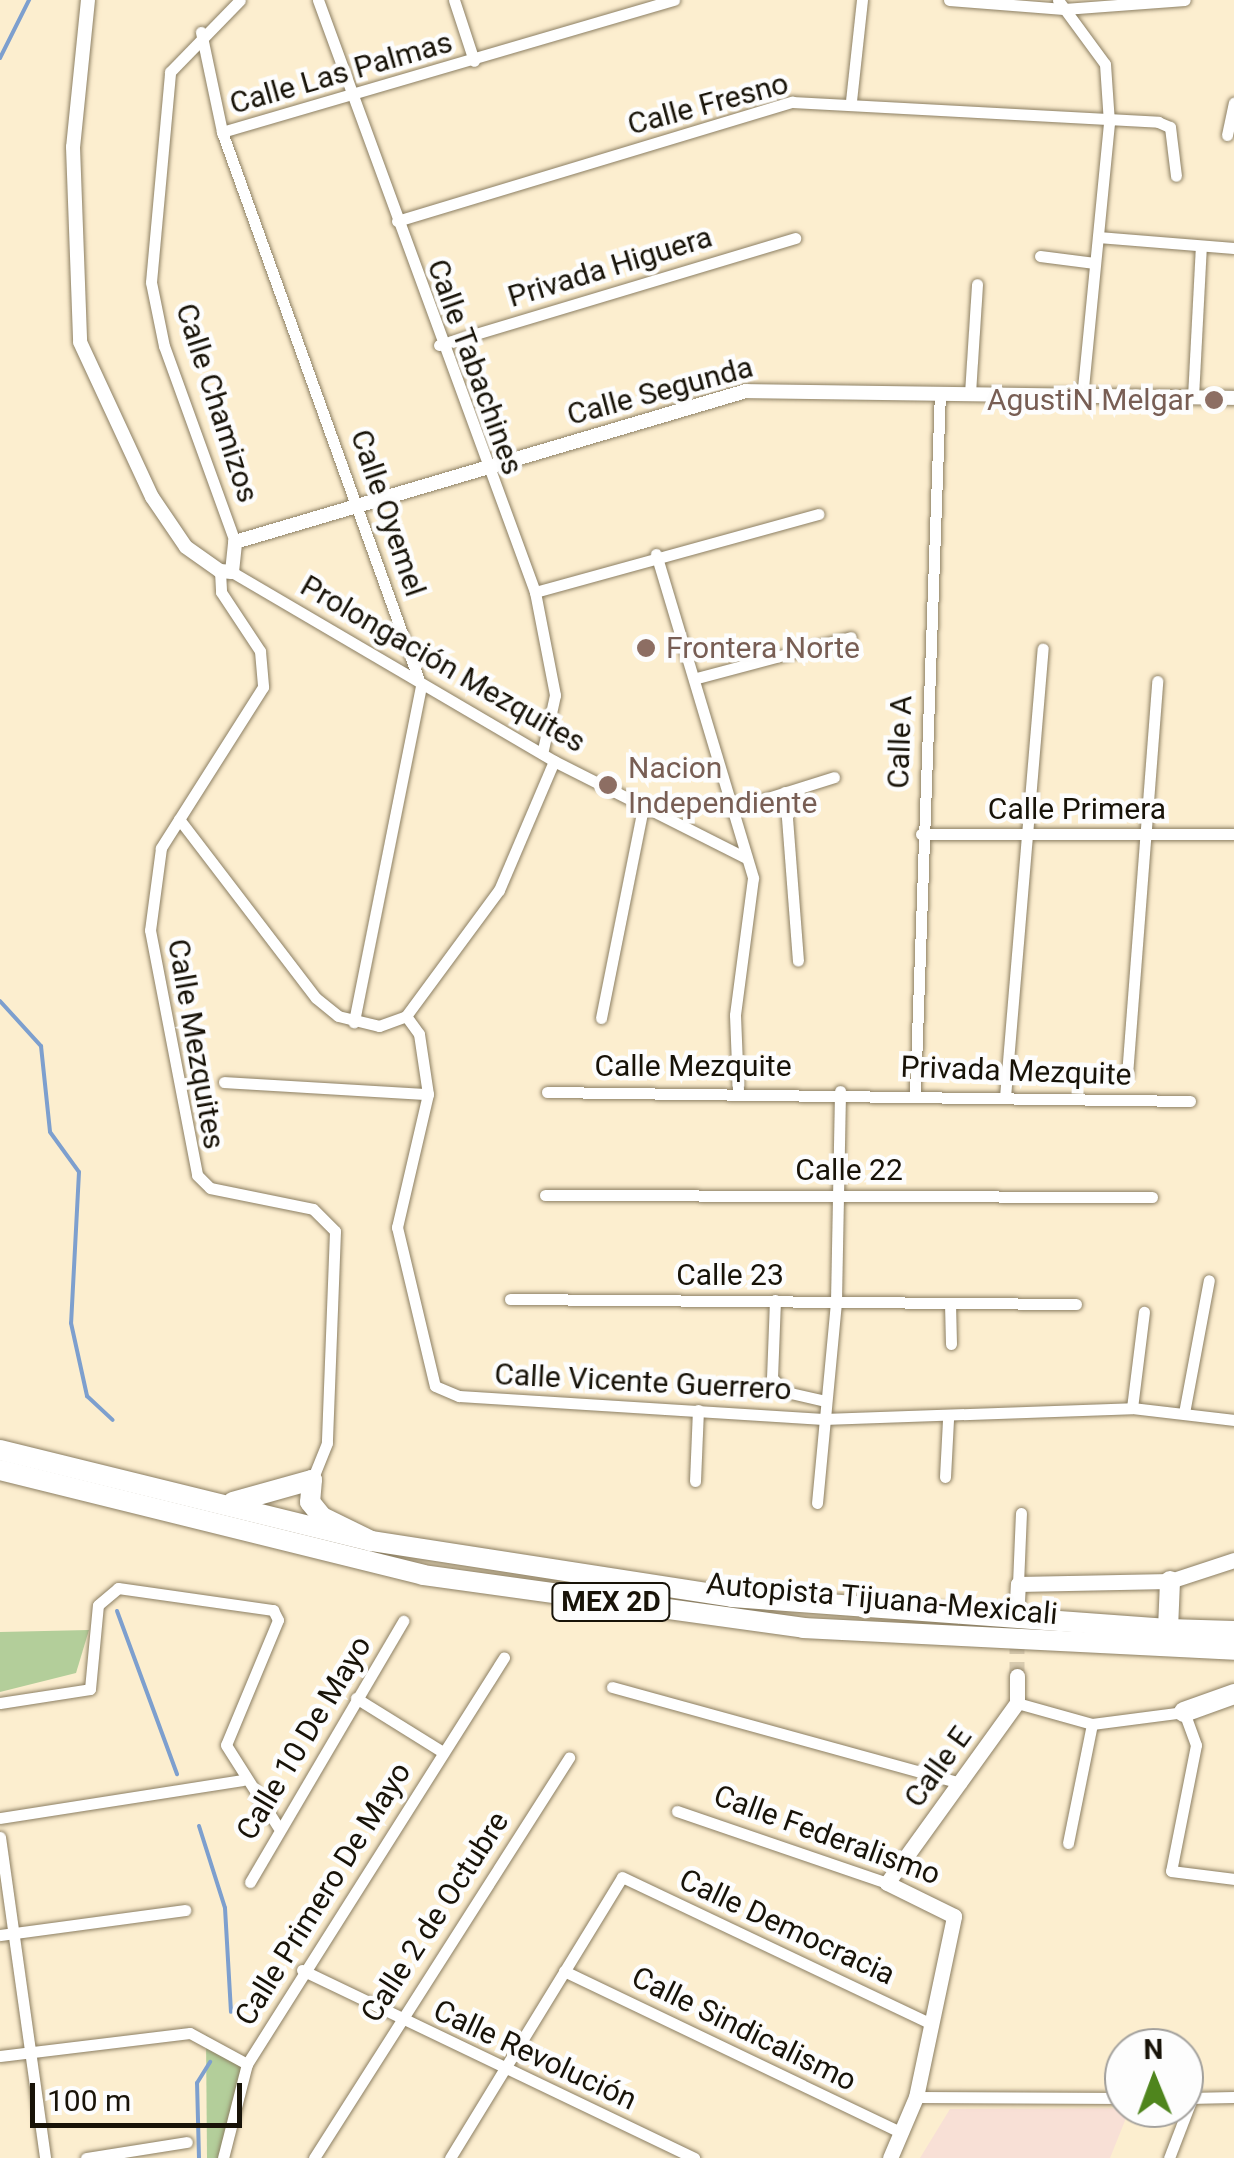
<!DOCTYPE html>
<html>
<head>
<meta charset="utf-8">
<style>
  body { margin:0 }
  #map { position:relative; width:1234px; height:2158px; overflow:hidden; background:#fceecf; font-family:Roboto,sans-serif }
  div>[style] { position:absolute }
  .education>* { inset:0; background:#f8e0d6 }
  .green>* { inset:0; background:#b3ce9a }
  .stream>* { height:4px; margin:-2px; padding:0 2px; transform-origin:2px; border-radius:2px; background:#7d9fce }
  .secondary-tunnel>* { height:15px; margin-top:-7.5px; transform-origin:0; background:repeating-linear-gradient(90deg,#dacdb1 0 15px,transparent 0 23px) }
  .roads { filter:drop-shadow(0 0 2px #8c7f63) drop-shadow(0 0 2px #8c7f63) }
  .minor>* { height:11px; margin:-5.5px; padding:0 5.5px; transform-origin:5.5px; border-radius:5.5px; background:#fff }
  .tertiary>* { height:14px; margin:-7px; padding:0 7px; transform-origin:7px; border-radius:7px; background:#fff }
  .secondary>* { height:15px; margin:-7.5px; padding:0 7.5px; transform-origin:7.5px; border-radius:7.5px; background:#fff }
  .trunk>* { height:20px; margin:-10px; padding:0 10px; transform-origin:10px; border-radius:10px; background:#fff }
  .motorway>* { height:20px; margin:-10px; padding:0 10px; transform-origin:10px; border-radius:10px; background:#fff }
  .dots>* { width:28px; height:28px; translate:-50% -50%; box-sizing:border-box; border:5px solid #fdfdfd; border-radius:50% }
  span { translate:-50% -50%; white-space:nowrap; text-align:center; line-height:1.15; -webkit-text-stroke:9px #fdfdfd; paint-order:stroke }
  .shield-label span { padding:2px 8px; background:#fdfdfd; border:2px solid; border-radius:8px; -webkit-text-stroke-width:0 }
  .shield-label { font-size:28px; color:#181308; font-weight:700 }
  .street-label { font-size:30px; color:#181308 }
  .education-label { font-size:30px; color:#785e54 }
  .right { translate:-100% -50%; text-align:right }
  .left { translate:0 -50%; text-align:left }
  .north { position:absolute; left:1104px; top:2028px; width:100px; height:100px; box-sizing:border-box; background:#fdfdfd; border:2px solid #a19f9b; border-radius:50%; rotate:359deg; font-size:28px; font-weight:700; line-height:40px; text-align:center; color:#181308 }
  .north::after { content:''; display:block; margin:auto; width:35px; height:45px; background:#4f851d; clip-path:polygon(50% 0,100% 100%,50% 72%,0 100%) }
  .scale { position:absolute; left:30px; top:2083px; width:212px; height:45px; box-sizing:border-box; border:5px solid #181308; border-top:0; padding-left:12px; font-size:30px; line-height:35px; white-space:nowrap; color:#181308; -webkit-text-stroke:8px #fdfdfd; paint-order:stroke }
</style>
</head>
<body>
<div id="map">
  <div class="education">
    <i style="clip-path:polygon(1130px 2108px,1110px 2158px,920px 2158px,950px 2109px)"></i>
  </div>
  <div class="green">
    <i style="clip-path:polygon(89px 1630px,76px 1673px,0 1692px,0 1632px)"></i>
    <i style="clip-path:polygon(206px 2035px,245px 2061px,220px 2158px,207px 2158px)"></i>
  </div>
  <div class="stream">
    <i style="left:0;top:58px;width:65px;rotate:-63.4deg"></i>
    <i style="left:0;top:1001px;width:61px;rotate:47.7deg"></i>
    <i style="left:41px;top:1046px;width:86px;rotate:84deg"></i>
    <i style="left:50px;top:1132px;width:49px;rotate:54.1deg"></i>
    <i style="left:79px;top:1172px;width:151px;rotate:93deg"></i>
    <i style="left:71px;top:1323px;width:75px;rotate:77.6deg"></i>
    <i style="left:87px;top:1396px;width:35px;rotate:43deg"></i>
    <i style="left:117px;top:1611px;width:174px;rotate:69.8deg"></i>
    <i style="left:199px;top:1826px;width:86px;rotate:72.4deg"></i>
    <i style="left:225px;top:1908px;width:104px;rotate:86.7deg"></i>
    <i style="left:199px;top:2158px;width:75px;rotate:-91.5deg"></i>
    <i style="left:197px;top:2083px;width:25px;rotate:-58deg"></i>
  </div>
  <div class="secondary-tunnel">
    <i style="left:1017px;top:1676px;width:46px;rotate:-90deg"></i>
  </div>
  <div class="roads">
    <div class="minor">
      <i style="left:318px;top:0;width:631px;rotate:69.87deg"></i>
      <i style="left:535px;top:592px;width:105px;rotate:79deg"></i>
      <i style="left:555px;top:695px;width:60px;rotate:102.4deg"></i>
      <i style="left:454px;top:0;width:64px;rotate:71.8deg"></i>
      <i style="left:949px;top:0;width:115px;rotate:4.5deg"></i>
      <i style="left:1064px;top:9px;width:121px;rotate:-4.3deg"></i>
      <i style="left:1058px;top:0;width:79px;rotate:53.7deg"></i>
      <i style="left:1105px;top:64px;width:59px;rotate:86.1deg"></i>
      <i style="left:1109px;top:123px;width:274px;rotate:95.6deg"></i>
      <i style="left:201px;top:32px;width:102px;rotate:78.1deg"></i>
      <i style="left:222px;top:132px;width:589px;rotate:70.24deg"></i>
      <i style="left:421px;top:686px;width:343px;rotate:101.3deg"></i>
      <i style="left:851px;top:101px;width:102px;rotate:-83.8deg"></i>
      <i style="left:222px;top:132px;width:471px;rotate:-16.3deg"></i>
      <i style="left:1227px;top:135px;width:33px;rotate:-78deg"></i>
      <i style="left:397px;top:221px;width:413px;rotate:-16.8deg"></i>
      <i style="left:792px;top:102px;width:367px;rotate:3.1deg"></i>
      <i style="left:1158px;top:122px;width:13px;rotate:23deg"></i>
      <i style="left:1170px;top:127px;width:49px;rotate:83deg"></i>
      <i style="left:1098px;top:237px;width:136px;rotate:4.6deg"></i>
      <i style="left:1040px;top:256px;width:55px;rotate:7.3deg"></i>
      <i style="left:439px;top:345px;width:372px;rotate:-16.7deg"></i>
      <i style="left:970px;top:393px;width:109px;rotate:-86.3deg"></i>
      <i style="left:1193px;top:397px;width:151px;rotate:-87deg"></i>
      <i style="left:235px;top:542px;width:208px;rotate:-109.9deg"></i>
      <i style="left:164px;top:346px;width:65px;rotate:-101.5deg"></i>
      <i style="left:151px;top:282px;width:211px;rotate:-84.8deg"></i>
      <i style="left:170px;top:72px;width:100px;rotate:-45.8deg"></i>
      <i style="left:656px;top:554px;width:338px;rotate:73.3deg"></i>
      <i style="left:753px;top:878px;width:138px;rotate:97.5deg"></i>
      <i style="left:735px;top:1015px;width:74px;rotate:87.7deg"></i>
      <i style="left:220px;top:571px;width:21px;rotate:87deg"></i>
      <i style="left:221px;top:592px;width:71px;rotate:56.5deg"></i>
      <i style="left:260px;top:651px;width:36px;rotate:85deg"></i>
      <i style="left:263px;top:687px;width:191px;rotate:122.4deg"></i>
      <i style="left:161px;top:848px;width:83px;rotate:97.6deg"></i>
      <i style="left:150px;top:930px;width:249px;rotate:79.1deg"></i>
      <i style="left:197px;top:1175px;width:18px;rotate:45deg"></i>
      <i style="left:210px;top:1188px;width:105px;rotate:11.5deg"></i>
      <i style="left:313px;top:1209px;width:31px;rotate:45deg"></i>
      <i style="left:335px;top:1231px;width:212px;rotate:92.2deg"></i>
      <i style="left:327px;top:1443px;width:40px;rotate:112deg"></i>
      <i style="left:232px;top:572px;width:373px;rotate:30.4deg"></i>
      <i style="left:554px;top:761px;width:215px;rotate:26.8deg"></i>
      <i style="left:535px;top:592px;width:294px;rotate:-15.4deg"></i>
      <i style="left:697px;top:678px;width:159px;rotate:-14.9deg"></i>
      <i style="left:785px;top:792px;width:169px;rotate:85.6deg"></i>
      <i style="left:729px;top:810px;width:110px;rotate:-17.4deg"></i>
      <i style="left:179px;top:819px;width:225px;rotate:52.6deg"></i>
      <i style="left:316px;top:998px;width:28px;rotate:39deg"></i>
      <i style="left:338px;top:1016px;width:42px;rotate:13.7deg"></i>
      <i style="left:379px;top:1026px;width:29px;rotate:-20deg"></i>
      <i style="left:406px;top:1016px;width:157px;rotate:-53.6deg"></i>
      <i style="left:499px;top:890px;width:140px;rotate:-66.9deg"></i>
      <i style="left:921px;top:834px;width:313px"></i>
      <i style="left:406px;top:1016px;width:22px;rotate:54deg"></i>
      <i style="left:419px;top:1034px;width:61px;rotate:81.5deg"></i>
      <i style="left:428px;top:1094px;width:137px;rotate:103.1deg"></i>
      <i style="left:397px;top:1227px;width:163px;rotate:76.6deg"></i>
      <i style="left:435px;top:1386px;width:26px;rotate:23deg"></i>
      <i style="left:459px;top:1396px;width:365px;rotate:3.6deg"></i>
      <i style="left:823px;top:1419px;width:309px;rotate:-2deg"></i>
      <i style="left:1132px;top:1408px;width:103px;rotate:6.7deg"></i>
      <i style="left:601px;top:1018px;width:214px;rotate:-78.7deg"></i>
      <i style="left:1127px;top:1075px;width:395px;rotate:-85.6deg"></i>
      <i style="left:224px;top:1082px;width:204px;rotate:3.4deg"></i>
      <i style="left:547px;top:1092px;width:643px;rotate:0.8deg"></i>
      <i style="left:915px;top:1093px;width:701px;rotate:-87.96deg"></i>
      <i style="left:1005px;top:1097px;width:450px;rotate:-85.2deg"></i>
      <i style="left:545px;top:1195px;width:607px;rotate:0.19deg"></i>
      <i style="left:510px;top:1299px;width:566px;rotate:0.51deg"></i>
      <i style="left:775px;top:1300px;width:78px;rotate:92.2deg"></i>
      <i style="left:772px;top:1378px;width:20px;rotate:45deg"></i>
      <i style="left:786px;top:1392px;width:41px;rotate:12.7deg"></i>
      <i style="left:950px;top:1303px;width:41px;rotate:88.6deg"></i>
      <i style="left:1132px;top:1408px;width:97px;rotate:-82.9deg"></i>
      <i style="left:1184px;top:1413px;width:135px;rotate:-79.4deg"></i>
      <i style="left:945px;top:1477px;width:58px;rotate:-87deg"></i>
      <i style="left:695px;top:1481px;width:71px;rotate:-87.6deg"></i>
      <i style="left:817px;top:1503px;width:203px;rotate:-84.6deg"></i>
      <i style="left:836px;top:1301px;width:210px;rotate:-88.9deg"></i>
      <i style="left:1018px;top:1584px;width:71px;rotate:-87.6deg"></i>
      <i style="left:612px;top:1687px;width:362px;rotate:15.4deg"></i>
      <i style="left:356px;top:1698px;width:100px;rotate:31.9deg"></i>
      <i style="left:0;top:1703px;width:91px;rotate:-8.8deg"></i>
      <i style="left:90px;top:1689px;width:84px;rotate:-84.6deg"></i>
      <i style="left:98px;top:1605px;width:26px;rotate:-40deg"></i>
      <i style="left:118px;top:1588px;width:157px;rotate:8.1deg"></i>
      <i style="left:273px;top:1610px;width:11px;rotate:63deg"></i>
      <i style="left:278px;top:1620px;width:135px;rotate:112.6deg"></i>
      <i style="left:226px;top:1745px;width:97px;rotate:57.6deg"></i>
      <i style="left:1017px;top:1703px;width:78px;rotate:15.6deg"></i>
      <i style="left:1092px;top:1724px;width:93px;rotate:-7.4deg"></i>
      <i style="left:1184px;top:1712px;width:35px;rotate:70deg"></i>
      <i style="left:1196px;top:1745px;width:128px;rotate:101.2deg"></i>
      <i style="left:1171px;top:1871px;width:64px;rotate:7.2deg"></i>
      <i style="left:677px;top:1811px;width:222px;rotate:18.9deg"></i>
      <i style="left:0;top:1818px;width:245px;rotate:-8.9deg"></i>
      <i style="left:0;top:1837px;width:324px;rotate:82deg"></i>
      <i style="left:1068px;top:1843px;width:121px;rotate:-78.6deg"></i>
      <i style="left:250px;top:1882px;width:303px;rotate:-59.6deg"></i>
      <i style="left:0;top:1935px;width:187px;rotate:-7.7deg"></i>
      <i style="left:302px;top:1970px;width:435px;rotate:25.6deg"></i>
      <i style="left:564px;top:1971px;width:375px;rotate:25.6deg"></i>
      <i style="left:0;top:2056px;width:191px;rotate:-6.9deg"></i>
      <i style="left:190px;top:2033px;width:65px;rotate:28.5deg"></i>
      <i style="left:916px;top:2097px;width:208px;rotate:0.3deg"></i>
      <i style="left:1188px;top:2098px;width:46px;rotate:-1.2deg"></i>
      <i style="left:86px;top:2158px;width:102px;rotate:-9deg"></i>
      <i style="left:223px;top:2158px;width:97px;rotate:-75.7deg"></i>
      <i style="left:247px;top:2064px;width:481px;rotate:-57.7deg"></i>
      <i style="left:314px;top:2158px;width:475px;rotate:-57.5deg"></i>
      <i style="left:450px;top:2158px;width:329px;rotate:-58.5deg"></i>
      <i style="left:622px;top:1877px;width:341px;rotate:25.4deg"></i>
      <i style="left:1169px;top:2158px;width:64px;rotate:-69deg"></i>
    </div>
    <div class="tertiary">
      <i style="left:88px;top:0;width:148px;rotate:95.8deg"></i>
      <i style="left:73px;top:147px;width:195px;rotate:87.9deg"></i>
      <i style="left:80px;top:342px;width:171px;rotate:65.1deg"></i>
      <i style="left:152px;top:497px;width:60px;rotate:55.8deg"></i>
      <i style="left:186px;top:547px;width:42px;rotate:35.2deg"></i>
      <i style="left:220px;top:571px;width:12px;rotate:5deg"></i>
      <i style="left:232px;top:572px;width:30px;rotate:-84deg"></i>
      <i style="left:235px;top:542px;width:533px;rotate:-16.46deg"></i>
      <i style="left:746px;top:391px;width:488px;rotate:0.8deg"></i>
    </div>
    <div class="secondary">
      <i style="left:1017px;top:1601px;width:17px;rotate:-87deg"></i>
      <i style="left:1018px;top:1584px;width:152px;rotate:-1.1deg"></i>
      <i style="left:1170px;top:1581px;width:67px;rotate:-18.2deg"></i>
      <i style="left:890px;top:2158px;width:66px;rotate:-66.9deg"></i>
      <i style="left:916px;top:2097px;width:185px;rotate:-78.1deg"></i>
      <i style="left:954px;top:1916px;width:75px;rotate:-153.8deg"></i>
      <i style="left:887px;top:1883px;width:222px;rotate:-54.2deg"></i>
      <i style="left:1017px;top:1703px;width:27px;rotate:-90deg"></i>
    </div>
    <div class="trunk">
      <i style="left:312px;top:1480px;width:22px;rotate:95deg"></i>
      <i style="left:310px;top:1502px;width:19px;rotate:51deg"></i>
      <i style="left:322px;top:1517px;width:55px;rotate:26.1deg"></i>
      <i style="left:371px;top:1541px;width:365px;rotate:8.8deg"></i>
      <i style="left:732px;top:1597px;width:437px;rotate:4.2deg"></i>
      <i style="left:1168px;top:1629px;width:48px;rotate:-87.6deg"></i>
    </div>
    <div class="motorway">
      <i style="left:0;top:1450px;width:382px;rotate:13.8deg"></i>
      <i style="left:0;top:1470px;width:436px;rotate:13.9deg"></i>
      <i style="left:423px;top:1575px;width:384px;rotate:7.9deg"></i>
      <i style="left:803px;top:1628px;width:432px;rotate:2.9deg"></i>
      <i style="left:233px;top:1502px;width:82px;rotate:-15.6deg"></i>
      <i style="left:1168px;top:1629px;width:66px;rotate:1.7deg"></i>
      <i style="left:1184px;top:1712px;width:53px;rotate:-19.8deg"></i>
    </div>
  </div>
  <div class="dots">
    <i style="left:1214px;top:400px;background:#8d6e63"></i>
    <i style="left:646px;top:648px;background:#8d6e63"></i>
    <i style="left:608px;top:785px;background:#8d6e63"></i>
  </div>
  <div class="shield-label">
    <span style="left:611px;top:1602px">MEX 2D</span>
  </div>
  <div class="street-label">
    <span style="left:341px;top:73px;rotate:-16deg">Calle Las Palmas</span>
    <span style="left:708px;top:104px;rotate:-15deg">Calle Fresno</span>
    <span style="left:610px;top:267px;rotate:-17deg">Privada Higuera</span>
    <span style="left:475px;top:367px;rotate:70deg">Calle Tabachines</span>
    <span style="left:660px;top:391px;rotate:-15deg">Calle Segunda</span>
    <span style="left:217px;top:403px;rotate:72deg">Calle Chamizos</span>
    <span style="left:388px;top:513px;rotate:71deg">Calle Oyemel</span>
    <span style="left:443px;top:664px;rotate:30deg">Prolongación Mezquites</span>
    <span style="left:900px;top:742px;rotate:-88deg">Calle A</span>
    <span style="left:1077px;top:809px">Calle Primera</span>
    <span style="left:196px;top:1044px;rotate:80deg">Calle Mezquites</span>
    <span style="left:693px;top:1066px">Calle Mezquite</span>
    <span style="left:1016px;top:1071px;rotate:2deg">Privada Mezquite</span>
    <span style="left:849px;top:1170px">Calle 22</span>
    <span style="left:730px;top:1275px">Calle 23</span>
    <span style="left:643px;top:1382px;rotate:3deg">Calle Vicente Guerrero</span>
    <span style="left:882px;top:1599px;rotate:5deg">Autopista Tijuana-Mexicali</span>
    <span style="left:304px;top:1738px;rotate:-59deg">Calle 10 De Mayo</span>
    <span style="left:938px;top:1767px;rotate:-54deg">Calle E</span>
    <span style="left:827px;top:1835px;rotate:20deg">Calle Federalismo</span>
    <span style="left:323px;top:1894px;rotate:-58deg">Calle Primero De Mayo</span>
    <span style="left:435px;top:1917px;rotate:-57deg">Calle 2 de Octubre</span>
    <span style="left:787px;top:1927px;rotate:25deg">Calle Democracia</span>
    <span style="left:744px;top:2029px;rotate:26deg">Calle Sindicalismo</span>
    <span style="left:535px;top:2055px;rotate:25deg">Calle Revolución</span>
  </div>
  <div class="education-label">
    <span class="right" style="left:1194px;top:400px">AgustiN Melgar</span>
    <span class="left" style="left:666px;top:648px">Frontera Norte</span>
    <span class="left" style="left:628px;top:785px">Nacion<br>Independiente</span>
  </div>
  <div class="north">N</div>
  <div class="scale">100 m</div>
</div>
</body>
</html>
